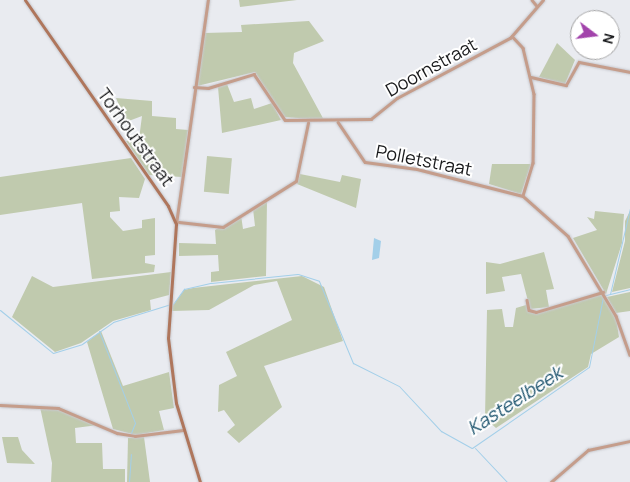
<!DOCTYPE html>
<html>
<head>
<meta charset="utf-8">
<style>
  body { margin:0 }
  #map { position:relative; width:630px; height:482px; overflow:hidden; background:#e9ebf0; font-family:Manrope,sans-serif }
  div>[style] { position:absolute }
  .green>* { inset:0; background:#c0caae; transform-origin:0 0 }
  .water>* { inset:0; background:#a3cfe9 }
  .stream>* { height:1px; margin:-0.5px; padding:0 0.5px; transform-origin:0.5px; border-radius:0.5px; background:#a3cfe9 }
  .roads { filter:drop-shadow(0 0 1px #c8c9ce) drop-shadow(0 0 1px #c8c9ce) }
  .street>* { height:2.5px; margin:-1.25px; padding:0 1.25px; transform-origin:1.25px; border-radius:1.25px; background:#c59d8b }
  .secondary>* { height:3px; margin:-1.5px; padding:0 1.5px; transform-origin:1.5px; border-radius:1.5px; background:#af765c }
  span { translate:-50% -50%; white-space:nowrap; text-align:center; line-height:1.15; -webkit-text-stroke:4px #fff; paint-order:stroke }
  .street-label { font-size:18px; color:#18191b }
  .water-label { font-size:19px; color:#1c536d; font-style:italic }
  .north { position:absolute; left:570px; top:10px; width:50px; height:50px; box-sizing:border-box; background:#fff; border:1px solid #a3a3a4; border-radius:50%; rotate:105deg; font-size:14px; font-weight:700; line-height:20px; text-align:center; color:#18191b }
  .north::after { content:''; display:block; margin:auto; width:18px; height:22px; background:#a243ab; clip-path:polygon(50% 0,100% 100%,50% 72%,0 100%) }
</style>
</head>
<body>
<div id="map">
  <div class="green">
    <i style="clip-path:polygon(239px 0,297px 0,240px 7px)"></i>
    <i style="clip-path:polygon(309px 21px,324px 41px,294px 53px,293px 63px,324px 120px,284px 117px,255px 72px,197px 86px,204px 33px,242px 32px,241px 25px)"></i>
    <i style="clip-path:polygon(557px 43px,575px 60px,565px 84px,539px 77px)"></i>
    <i style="clip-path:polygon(227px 84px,234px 102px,251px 98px,254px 109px,272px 103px,281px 120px,222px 133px,218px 87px)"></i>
    <i style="clip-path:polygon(116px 98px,152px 101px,152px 116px,176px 118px,176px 129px,188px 130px,182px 177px,149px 175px,126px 141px,139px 139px,142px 116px,126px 122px)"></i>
    <i style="left:207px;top:156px;width:25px;height:36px;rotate:5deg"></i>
    <i style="clip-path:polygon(131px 158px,145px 179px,139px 198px,119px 197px,120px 211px,110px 212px,110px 217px,123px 231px,142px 228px,142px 220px,155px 218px,155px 255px,145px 256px,145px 263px,155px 265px,154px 272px,92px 279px,82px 203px,0 215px,0 177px)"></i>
    <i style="clip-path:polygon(492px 164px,531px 164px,521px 194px,489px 184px)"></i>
    <i style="clip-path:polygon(300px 174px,340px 182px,342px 175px,361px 179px,356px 208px,297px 184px)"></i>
    <i style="clip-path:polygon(267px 200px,266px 276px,211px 282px,211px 272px,219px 271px,218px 255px,179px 256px,179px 243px,216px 244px,215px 230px,241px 215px,243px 229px,255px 226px,253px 209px)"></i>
    <i style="clip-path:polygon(595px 211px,624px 214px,622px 243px,606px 294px,573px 238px,597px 230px,587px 217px,594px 219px)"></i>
    <i style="clip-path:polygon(630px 211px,630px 288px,612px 292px,625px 241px,625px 221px)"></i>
    <i style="clip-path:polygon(544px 252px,554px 289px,546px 290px,549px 307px,530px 309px,521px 274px,502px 277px,505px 291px,486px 294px,486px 262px,500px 264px)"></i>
    <i style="clip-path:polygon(171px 272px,169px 295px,150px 300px,151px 310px,113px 321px,81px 343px,55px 352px,12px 317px,32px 276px,53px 287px)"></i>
    <i style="clip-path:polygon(302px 276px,324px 287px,343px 341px,264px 366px,282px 407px,239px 443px,227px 432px,235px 425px,224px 410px,218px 412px,219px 385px,237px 376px,226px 352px,292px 320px,277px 281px,254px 285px,209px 310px,172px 311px,172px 307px,184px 290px,193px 288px)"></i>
    <i style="clip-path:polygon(630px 292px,630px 311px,616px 313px,607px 297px)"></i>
    <i style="clip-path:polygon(602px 294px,616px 318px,619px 337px,591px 354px,588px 367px,496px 428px,485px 418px,487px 310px,502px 309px,505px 327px,513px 327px,516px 308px,526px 305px,535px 314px)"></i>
    <i style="clip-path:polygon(101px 331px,123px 386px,169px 372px,174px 408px,159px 411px,164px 430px,136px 435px,113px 429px,87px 342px)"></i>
    <i style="clip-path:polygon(40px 407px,69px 412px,98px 425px,75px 428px,76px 443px,102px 443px,103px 469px,125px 469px,125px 482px,51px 482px,52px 463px)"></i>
    <i style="clip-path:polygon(2px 437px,18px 437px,22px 450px,35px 464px,7px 463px)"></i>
    <i style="clip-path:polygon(144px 437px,150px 482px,127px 482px,128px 438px)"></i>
  </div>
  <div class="water">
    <i style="clip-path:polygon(374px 238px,381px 241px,379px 258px,372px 260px)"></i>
  </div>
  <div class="stream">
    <i style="left:610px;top:294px;width:88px;rotate:-76.9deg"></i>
    <i style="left:606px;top:295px;width:25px;rotate:-14deg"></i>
    <i style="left:173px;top:304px;width:19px;rotate:-54deg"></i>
    <i style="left:184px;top:289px;width:28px;rotate:-13deg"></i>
    <i style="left:211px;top:283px;width:87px;rotate:-5.9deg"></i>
    <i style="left:298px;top:274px;width:22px;rotate:18deg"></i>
    <i style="left:319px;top:281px;width:89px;rotate:67.5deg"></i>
    <i style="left:353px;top:363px;width:51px;rotate:26.6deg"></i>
    <i style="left:399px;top:386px;width:62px;rotate:47deg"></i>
    <i style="left:441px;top:431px;width:35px;rotate:29deg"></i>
    <i style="left:472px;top:448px;width:142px;rotate:-34.7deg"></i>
    <i style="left:589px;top:367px;width:71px;rotate:-78.7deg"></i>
    <i style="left:0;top:310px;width:68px;rotate:39.1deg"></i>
    <i style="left:53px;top:353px;width:30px;rotate:-17deg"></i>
    <i style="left:82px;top:344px;width:38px;rotate:-35deg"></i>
    <i style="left:113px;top:322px;width:58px;rotate:-17.2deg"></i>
    <i style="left:99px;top:331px;width:99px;rotate:68.6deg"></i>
    <i style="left:135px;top:423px;width:11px;rotate:112deg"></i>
    <i style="left:475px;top:448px;width:47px;rotate:46.7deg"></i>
    <i style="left:129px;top:482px;width:28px;rotate:-86deg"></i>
  </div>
  <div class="roads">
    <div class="street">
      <i style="left:532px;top:0;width:8px;rotate:50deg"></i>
      <i style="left:512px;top:36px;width:16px;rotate:47deg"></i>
      <i style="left:523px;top:48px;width:47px;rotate:76.6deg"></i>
      <i style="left:534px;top:94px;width:69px;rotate:90.8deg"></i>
      <i style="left:533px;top:163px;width:34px;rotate:107deg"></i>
      <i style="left:523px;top:196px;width:60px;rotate:41.6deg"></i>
      <i style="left:568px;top:236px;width:93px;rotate:59deg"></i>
      <i style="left:616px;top:316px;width:41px;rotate:70.3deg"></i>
      <i style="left:531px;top:77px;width:36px;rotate:13deg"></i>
      <i style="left:566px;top:85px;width:26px;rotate:-61deg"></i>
      <i style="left:579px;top:62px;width:52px;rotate:11.1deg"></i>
      <i style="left:194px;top:87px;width:14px;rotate:4deg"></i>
      <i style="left:208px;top:88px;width:48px;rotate:-16.9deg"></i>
      <i style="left:254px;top:74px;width:55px;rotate:56deg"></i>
      <i style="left:285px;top:120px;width:86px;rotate:-0.7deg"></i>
      <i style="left:371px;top:119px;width:33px;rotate:-39deg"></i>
      <i style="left:397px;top:98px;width:128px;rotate:-28deg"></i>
      <i style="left:510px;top:38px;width:50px;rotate:-49deg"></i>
      <i style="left:338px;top:122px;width:48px;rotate:56deg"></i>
      <i style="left:365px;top:162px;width:52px;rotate:7.7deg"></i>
      <i style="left:417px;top:169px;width:109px;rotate:14.3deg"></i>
      <i style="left:179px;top:222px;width:44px;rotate:6.5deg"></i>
      <i style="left:223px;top:227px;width:86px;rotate:-32.2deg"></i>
      <i style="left:296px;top:181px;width:59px;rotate:-78.3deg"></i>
      <i style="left:176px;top:224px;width:226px;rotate:-81.9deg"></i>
      <i style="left:527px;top:300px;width:10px;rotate:79deg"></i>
      <i style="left:529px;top:310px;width:7px;rotate:16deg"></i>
      <i style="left:536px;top:312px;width:70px;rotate:-16.6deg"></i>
      <i style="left:0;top:405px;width:58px;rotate:3deg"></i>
      <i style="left:58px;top:408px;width:64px;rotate:23deg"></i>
      <i style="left:117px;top:433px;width:18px;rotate:9deg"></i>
      <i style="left:135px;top:436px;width:48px;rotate:-7.1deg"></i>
      <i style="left:551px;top:482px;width:49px;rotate:-40.9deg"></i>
      <i style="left:588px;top:450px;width:43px;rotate:-12.1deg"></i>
    </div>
    <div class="secondary">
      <i style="left:25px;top:0;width:251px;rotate:55.2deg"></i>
      <i style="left:168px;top:206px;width:20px;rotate:66deg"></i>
      <i style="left:176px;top:224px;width:114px;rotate:94deg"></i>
      <i style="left:168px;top:338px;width:65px;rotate:83deg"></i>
      <i style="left:176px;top:403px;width:83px;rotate:73.1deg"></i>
    </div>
  </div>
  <div class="street-label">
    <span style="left:431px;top:67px;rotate:-29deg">Doornstraat</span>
    <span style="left:136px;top:137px;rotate:54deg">Torhoutstraat</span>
    <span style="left:424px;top:160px;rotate:11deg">Polletstraat</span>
  </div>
  <div class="water-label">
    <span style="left:515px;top:401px;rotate:-33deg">Kasteelbeek</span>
  </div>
  <div class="north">N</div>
</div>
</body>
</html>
